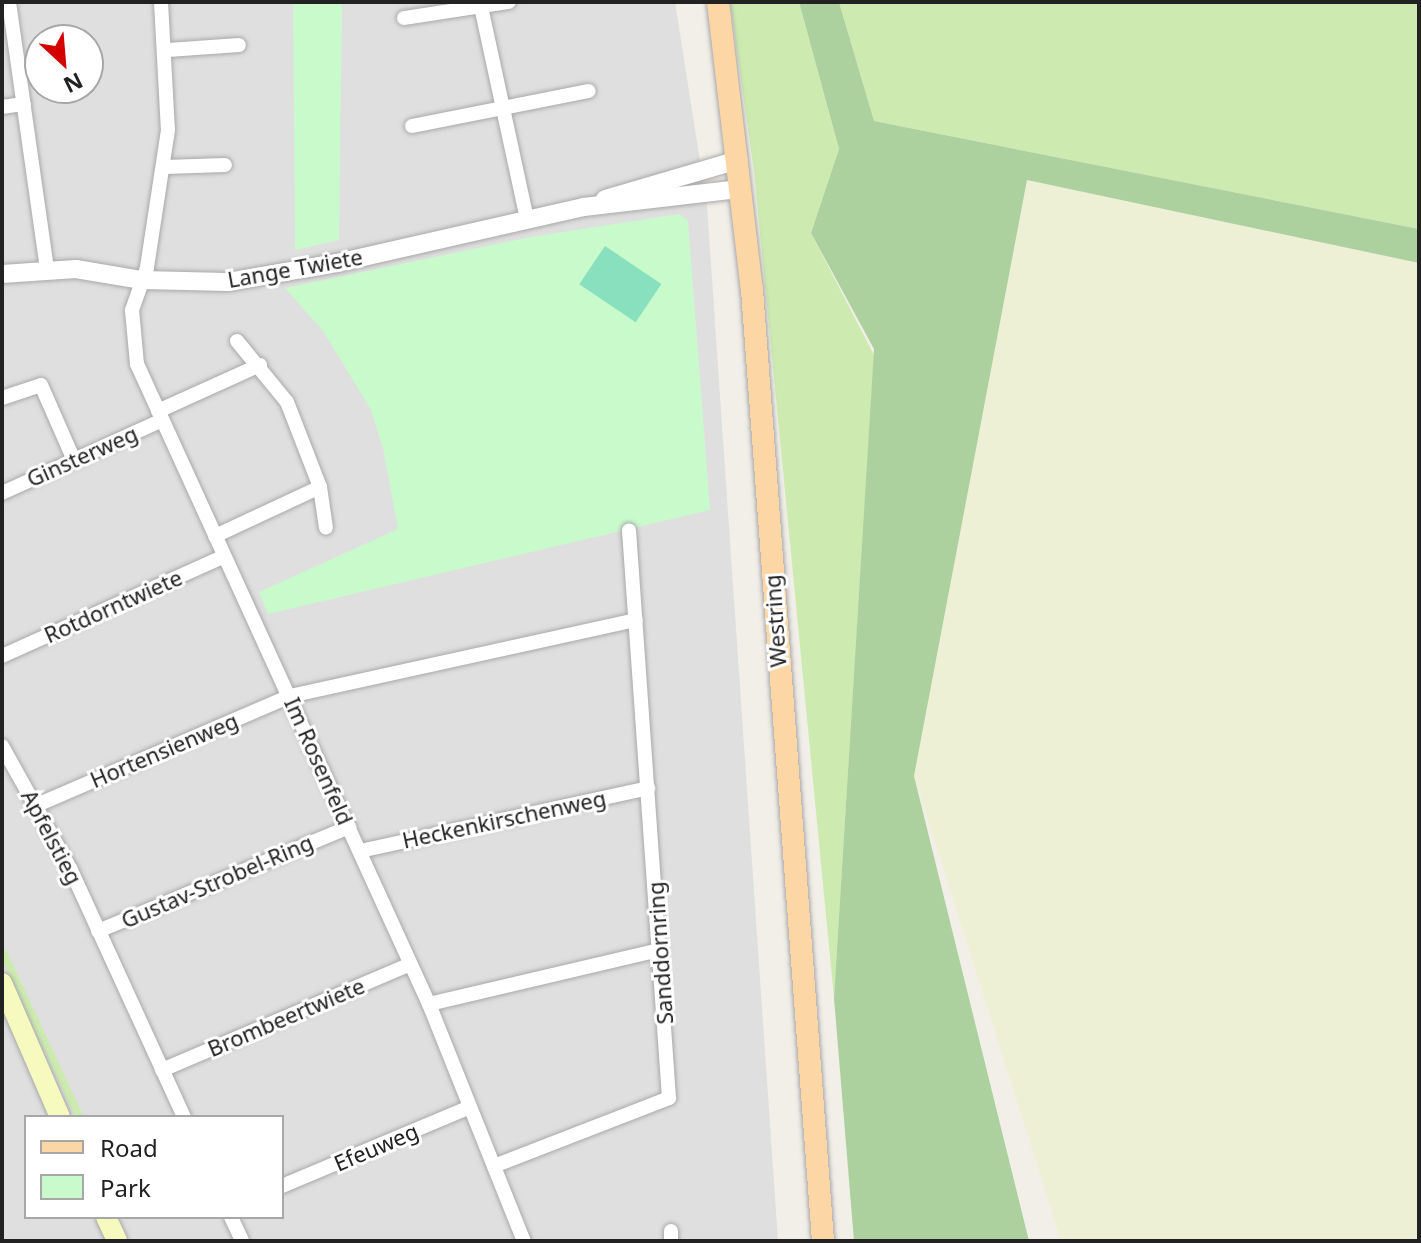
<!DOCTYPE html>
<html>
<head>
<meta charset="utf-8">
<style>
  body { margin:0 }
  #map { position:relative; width:1421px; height:1243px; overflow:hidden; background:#f2efe9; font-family:"Noto Sans",sans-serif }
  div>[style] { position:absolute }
  .residential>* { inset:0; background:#e0dfdf }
  .farmland>* { inset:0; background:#eef0d5 }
  .grass>* { inset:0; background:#cdebb0 }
  .forest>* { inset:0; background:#add19e }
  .park>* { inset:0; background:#c8facc }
  .pitch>* { inset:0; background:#88e0be; transform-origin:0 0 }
  .roads { filter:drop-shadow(0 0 2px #a9a9a9) drop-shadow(0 0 2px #a9a9a9) }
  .minor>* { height:14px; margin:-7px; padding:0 7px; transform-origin:7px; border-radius:7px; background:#fff }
  .tertiary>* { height:18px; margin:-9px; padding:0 9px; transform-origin:9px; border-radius:9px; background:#fff }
  .secondary>* { height:20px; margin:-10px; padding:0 10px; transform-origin:10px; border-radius:10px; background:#f7fabf }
  .primary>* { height:22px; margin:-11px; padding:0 11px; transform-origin:11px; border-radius:11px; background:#fcd6a4 }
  span { translate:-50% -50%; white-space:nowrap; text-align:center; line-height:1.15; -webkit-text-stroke:6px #fff; paint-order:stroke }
  .street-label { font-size:22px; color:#222 }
  .frame { position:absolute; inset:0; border:4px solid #222; pointer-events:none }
  .legend { position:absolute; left:24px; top:1115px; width:260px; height:104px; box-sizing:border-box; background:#fff; border:2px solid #a7a7a7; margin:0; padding:10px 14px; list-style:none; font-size:24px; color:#222 }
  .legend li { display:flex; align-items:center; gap:16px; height:40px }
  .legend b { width:40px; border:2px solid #a7a7a7 }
  .north { position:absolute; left:24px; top:24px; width:80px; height:80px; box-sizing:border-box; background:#fff; border:2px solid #a7a7a7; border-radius:50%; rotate:154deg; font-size:22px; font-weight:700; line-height:32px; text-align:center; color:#222 }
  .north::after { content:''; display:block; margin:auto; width:28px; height:36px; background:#d40000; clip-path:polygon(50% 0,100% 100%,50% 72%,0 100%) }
</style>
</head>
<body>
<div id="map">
  <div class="residential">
    <i style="clip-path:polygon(evenodd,2px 2px,675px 2px,707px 206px,778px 1241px,2px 1241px,2px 2px,40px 40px,88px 40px,88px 88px,40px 88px,40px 40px,2px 2px,26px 1117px,282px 1117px,282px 1217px,26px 1217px,26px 1117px)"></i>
  </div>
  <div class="farmland">
    <i style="clip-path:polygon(1027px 180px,1419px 263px,1419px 1241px,1061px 1241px,914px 776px)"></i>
  </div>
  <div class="grass">
    <i style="clip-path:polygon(730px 2px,799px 2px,839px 149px,811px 233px,874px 355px,834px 998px,754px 171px)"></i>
    <i style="clip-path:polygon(839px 2px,1419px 2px,1419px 229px,874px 121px)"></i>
    <i style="clip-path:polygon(2px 943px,11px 960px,84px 1117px,75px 1117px,2px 960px)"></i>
  </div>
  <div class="forest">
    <i style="clip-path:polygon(799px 2px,839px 2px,874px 121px,1419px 229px,1419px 263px,1027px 180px,914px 776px,1029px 1241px,854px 1241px,834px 998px,874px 349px,811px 233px,839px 149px)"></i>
  </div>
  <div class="park">
    <i style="clip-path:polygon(293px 2px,342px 2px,339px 240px,295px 250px)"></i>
    <i style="clip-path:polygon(679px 214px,688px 221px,710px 510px,268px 614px,259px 592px,398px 529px,383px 448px,370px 408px,323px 331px,285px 288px,531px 237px)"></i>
  </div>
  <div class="pitch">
    <i style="left:605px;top:246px;width:68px;height:46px;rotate:34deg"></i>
  </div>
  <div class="roads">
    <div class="minor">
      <i style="left:9px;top:2px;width:270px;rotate:81.9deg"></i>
      <i style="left:161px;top:2px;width:128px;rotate:86.9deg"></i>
      <i style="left:168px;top:130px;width:140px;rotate:98.7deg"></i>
      <i style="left:147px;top:268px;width:45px;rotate:109.7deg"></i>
      <i style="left:132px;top:310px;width:54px;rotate:84.7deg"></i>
      <i style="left:137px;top:364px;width:703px;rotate:65.48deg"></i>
      <i style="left:429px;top:1004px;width:255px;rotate:68.2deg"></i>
      <i style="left:480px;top:2px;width:222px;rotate:77.8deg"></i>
      <i style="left:404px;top:18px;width:106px;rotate:-8.7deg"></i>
      <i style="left:168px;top:50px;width:71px;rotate:-4deg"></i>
      <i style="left:2px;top:107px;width:22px;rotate:-8deg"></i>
      <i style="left:412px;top:126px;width:180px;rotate:-11.2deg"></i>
      <i style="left:165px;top:167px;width:60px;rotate:-1.9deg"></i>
      <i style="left:237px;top:341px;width:79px;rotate:50.7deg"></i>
      <i style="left:287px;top:402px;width:91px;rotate:68.8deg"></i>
      <i style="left:320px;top:487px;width:41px;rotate:81.7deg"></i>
      <i style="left:2px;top:398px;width:41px;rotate:-18.4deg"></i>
      <i style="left:41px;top:385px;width:82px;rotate:66.3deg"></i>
      <i style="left:158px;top:411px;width:112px;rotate:-24.3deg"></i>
      <i style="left:2px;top:493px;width:176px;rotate:-24.5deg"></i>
      <i style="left:215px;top:536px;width:116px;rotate:-25deg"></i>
      <i style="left:2px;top:656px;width:243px;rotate:-24.2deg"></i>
      <i style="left:2px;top:746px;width:140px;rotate:60.9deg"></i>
      <i style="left:70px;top:868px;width:274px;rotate:65.4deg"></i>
      <i style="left:37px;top:805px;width:275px;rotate:-23.3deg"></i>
      <i style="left:290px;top:696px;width:354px;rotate:-12.4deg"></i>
      <i style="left:360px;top:851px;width:295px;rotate:-12.3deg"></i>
      <i style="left:98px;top:931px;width:272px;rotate:-22.5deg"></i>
      <i style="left:429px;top:1004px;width:237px;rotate:-13.2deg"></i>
      <i style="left:162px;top:1070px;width:270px;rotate:-23.1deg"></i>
      <i style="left:494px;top:1166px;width:188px;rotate:-21.2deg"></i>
      <i style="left:669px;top:1098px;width:569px;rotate:-94.03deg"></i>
      <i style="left:282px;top:1186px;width:204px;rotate:-22.8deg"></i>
      <i style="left:231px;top:1217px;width:26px;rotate:65deg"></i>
      <i style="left:671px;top:1231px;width:10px;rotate:90deg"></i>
    </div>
    <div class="tertiary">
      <i style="left:605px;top:199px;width:139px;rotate:-16.3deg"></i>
      <i style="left:2px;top:274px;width:74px;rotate:-3.9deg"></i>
      <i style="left:76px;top:269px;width:67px;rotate:9.5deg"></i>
      <i style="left:142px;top:280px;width:85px;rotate:1.3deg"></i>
      <i style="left:227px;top:282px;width:112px;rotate:-9.8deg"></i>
      <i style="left:337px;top:263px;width:253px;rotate:-12.8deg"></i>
      <i style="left:584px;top:207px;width:157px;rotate:-6.6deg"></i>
    </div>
    <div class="secondary">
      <i style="left:2px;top:983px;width:146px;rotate:66.6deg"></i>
      <i style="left:106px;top:1217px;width:26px;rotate:65deg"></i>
    </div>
    <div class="primary">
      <i style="left:718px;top:2px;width:290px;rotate:83.3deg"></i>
      <i style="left:752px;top:290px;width:954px;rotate:85.73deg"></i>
    </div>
  </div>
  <div class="street-label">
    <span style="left:295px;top:268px;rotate:-10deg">Lange Twiete</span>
    <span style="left:82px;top:456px;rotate:-24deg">Ginsterweg</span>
    <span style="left:113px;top:606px;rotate:-24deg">Rotdorntwiete</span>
    <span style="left:775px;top:621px;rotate:-94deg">Westring</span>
    <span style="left:164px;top:750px;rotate:-23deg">Hortensienweg</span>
    <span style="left:319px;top:761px;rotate:66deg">Im Rosenfeld</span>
    <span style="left:504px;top:819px;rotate:-12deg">Heckenkirschenweg</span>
    <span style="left:52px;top:837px;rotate:62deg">Apfelstieg</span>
    <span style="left:217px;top:881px;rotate:-23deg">Gustav-Strobel-Ring</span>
    <span style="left:660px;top:953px;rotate:-94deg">Sanddornring</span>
    <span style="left:286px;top:1017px;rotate:-23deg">Brombeertwiete</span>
    <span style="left:376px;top:1147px;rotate:-23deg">Efeuweg</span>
  </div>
  <div class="frame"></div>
  <ul class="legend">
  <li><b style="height:10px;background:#fcd6a4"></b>Road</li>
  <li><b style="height:22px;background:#c8facc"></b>Park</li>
  </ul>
  <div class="north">N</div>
</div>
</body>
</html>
